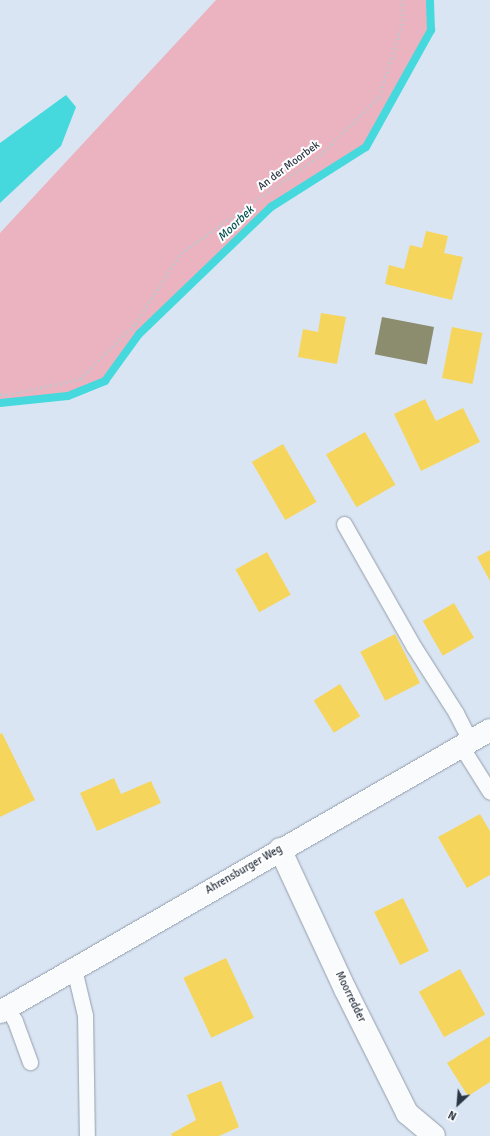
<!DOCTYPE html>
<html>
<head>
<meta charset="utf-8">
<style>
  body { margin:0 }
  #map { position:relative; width:490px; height:1136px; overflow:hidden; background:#dae5f4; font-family:Signika,sans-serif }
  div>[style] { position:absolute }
  .forest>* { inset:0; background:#ebb3c0 }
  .water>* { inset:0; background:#45d9dd }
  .homes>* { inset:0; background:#f6d55c; transform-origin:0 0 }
  .industry>* { inset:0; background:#8c8c6e; transform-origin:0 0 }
  .stream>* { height:8px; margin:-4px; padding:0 4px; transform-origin:4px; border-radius:4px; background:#45d9dd }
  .path>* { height:2.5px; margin-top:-1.25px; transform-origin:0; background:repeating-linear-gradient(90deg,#c2c6cc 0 2px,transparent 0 5px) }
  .roads { filter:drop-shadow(0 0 1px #949eaa) drop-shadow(0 0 1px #949eaa) }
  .service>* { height:15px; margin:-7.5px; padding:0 7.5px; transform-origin:7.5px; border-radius:7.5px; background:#f9fbfd }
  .minor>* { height:22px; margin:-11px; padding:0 11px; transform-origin:11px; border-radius:11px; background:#f9fbfd }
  span { translate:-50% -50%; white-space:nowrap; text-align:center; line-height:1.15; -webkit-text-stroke:4px #fff; paint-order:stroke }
  .street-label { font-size:11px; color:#2c3643 }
  .water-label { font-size:12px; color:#065251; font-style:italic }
  .north { position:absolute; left:438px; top:1084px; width:40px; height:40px; -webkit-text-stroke:3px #fff; paint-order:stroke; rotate:206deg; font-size:11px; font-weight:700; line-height:16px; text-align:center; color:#2c3643 }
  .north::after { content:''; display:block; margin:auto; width:14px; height:18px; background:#2c3643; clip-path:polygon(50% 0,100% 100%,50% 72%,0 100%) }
</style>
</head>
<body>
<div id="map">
  <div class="forest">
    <i style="clip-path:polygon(216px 0,430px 0,431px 30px,366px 147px,271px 207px,139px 334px,105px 381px,68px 396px,0 403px,0 233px)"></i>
  </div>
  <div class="water">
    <i style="clip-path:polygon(66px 95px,76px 107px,61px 146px,0 203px,0 143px)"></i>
  </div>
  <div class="homes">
    <i style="clip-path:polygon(426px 231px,448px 236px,444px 253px,463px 257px,452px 300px,385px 284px,389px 265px,404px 269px,410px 245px,422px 248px)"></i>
    <i style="clip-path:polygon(321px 313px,346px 317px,337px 364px,298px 357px,303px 329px,318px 332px)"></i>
    <i style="left:452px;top:327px;width:31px;height:52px;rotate:11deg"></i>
    <i style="clip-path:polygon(425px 399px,436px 421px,463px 408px,480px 442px,421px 471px,394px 414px)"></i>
    <i style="left:365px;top:432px;width:61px;height:45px;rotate:60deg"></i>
    <i style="left:283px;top:444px;width:67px;height:36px;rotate:60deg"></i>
    <i style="clip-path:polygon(490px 550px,490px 581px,477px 557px)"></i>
    <i style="left:267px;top:552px;width:49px;height:36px;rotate:61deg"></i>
    <i style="left:454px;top:603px;width:40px;height:36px;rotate:60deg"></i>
    <i style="left:395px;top:634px;width:55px;height:39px;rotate:63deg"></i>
    <i style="left:340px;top:684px;width:38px;height:31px;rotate:58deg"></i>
    <i style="clip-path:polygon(2px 733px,35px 800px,0 817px,0 734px)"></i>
    <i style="clip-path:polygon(114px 778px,121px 794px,151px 781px,161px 803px,97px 831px,80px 793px)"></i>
    <i style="clip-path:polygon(480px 814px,490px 831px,490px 875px,467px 888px,438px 837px)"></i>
    <i style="left:403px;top:898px;width:59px;height:32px;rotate:64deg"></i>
    <i style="left:226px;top:958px;width:66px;height:47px;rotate:65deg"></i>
    <i style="left:460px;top:969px;width:52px;height:47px;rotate:61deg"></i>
    <i style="clip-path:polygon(490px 1036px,490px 1082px,468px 1096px,447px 1063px)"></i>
    <i style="clip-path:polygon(221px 1081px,239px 1127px,219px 1136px,172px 1136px,171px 1134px,196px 1120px,187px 1095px)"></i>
  </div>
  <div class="industry">
    <i style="left:382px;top:317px;width:53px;height:38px;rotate:11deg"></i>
  </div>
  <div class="stream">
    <i style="left:0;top:403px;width:68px;rotate:-5.9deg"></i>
    <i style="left:68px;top:396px;width:40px;rotate:-22deg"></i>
    <i style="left:105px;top:381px;width:58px;rotate:-54.1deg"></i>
    <i style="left:139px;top:334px;width:183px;rotate:-43.9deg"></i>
    <i style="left:271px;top:207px;width:112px;rotate:-32.3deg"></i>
    <i style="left:366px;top:147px;width:134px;rotate:-60.9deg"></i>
    <i style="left:431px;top:30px;width:30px;rotate:-92deg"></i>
  </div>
  <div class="path">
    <i style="left:0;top:394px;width:6px;rotate:9deg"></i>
    <i style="left:6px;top:395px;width:76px;rotate:-12.2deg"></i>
    <i style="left:80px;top:379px;width:78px;rotate:-45deg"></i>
    <i style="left:135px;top:324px;width:85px;rotate:-57.1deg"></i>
    <i style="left:181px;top:253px;width:170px;rotate:-35.2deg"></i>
    <i style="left:320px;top:155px;width:83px;rotate:-44.5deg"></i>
    <i style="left:379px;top:97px;width:80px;rotate:-72.5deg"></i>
    <i style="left:403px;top:21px;width:21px;rotate:-93deg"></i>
  </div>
  <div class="roads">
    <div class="service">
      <i style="left:344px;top:524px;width:142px;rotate:60.4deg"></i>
      <i style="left:414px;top:647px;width:78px;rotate:57.5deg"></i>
      <i style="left:456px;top:713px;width:31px;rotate:63deg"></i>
      <i style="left:461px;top:746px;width:54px;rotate:57.8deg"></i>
      <i style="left:74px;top:969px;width:47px;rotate:76.6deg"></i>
      <i style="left:85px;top:1015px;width:121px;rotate:89.1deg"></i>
      <i style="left:7px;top:1008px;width:15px;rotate:58deg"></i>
      <i style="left:15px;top:1021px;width:44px;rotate:69.9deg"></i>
    </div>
    <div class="minor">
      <i style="left:280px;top:849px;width:154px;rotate:65.1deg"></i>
      <i style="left:345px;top:989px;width:139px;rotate:63.4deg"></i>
      <i style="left:407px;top:1113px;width:35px;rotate:40deg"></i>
      <i style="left:0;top:1012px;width:565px;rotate:-29.92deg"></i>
    </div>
  </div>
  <div class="street-label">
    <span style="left:289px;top:166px;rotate:-37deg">An der Moorbek</span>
    <span style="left:244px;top:870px;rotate:-30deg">Ahrensburger Weg</span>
    <span style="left:350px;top:997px;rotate:64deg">Moorredder</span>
  </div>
  <div class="water-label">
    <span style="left:236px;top:224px;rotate:-44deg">Moorbek</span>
  </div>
  <div class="north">N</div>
</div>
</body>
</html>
